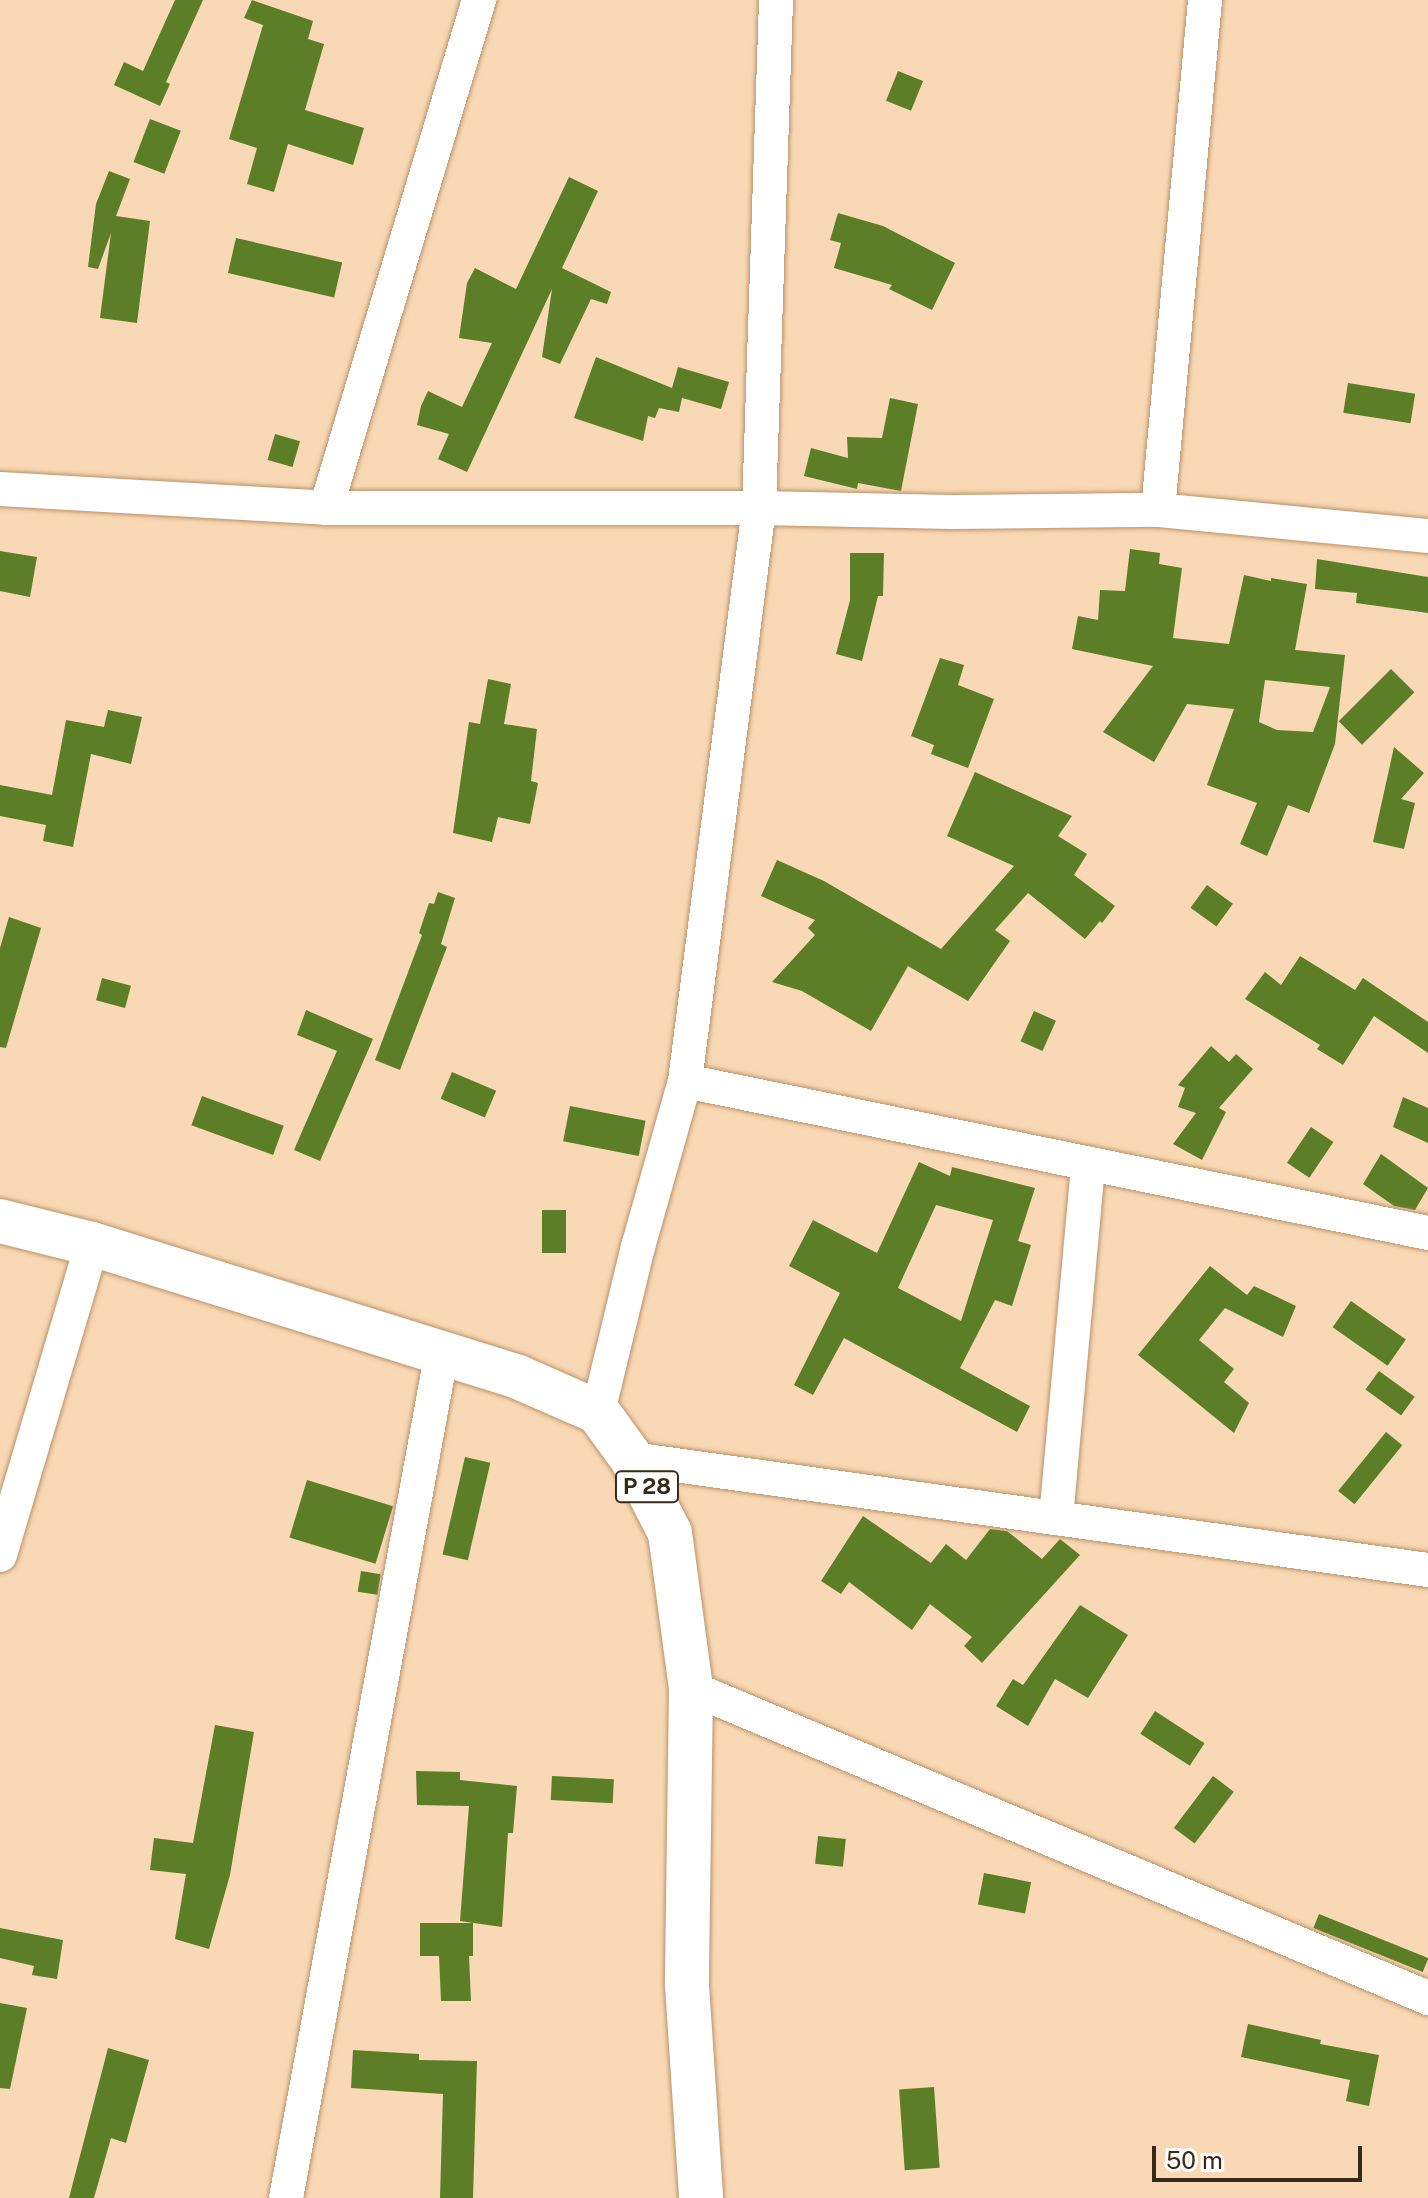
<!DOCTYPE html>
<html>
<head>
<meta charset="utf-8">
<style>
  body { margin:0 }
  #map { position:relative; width:1428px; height:2198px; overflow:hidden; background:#f9d8b5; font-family:"Public Sans",sans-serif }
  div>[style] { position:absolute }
  .building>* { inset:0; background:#5b7e26; transform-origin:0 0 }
  .roads { filter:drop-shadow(0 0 2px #b99268) drop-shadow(0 0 2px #b99268) }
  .minor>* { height:34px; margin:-17px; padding:0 17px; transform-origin:17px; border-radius:17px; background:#fff }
  .major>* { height:44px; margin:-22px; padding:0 22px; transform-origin:22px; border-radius:22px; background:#fff }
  span { translate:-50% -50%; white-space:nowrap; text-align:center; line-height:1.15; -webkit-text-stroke:8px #fff; paint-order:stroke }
  .shield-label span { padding:2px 6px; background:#fff; border:2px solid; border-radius:6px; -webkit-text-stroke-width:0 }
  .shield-label { font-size:22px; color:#392917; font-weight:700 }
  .scale { position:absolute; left:1152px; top:2146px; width:210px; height:36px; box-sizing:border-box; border:4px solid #392917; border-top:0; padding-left:10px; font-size:24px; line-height:28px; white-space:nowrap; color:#392917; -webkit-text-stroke:6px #fff; paint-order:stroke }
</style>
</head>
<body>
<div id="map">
  <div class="building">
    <i style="clip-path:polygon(175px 0,203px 0,166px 82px,170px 84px,160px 106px,114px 85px,124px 62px,143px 71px)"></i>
    <i style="clip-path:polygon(252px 0,313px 21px,308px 39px,324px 44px,305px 110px,364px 128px,353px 165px,288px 144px,274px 192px,247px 184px,257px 148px,229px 139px,263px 25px,244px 18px)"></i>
    <i style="left:898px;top:71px;width:27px;height:32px;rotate:22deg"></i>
    <i style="left:150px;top:119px;width:33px;height:46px;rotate:21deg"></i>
    <i style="clip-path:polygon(109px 171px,130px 179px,116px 216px,150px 221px,137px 323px,100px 318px,111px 233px,98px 269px,88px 267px,96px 204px)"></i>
    <i style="clip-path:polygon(569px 177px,598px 191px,562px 268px,611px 292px,607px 304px,591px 299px,560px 364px,542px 357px,552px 289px,467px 472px,438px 459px,449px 434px,417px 425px,421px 406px,428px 391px,462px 407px,492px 343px,459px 338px,467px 283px,475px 268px,516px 289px)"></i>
    <i style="clip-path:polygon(838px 213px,883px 226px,955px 263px,932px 310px,889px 289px,892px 285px,834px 268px,841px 243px,830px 240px)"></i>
    <i style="left:236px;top:238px;width:109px;height:36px;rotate:13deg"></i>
    <i style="clip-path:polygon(596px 357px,672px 388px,678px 367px,729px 382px,721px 409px,682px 398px,679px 412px,659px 408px,655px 418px,648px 416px,643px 441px,574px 418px)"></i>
    <i style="left:1348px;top:383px;width:68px;height:30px;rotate:9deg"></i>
    <i style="clip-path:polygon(890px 398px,918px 404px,901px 491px,858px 483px,857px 489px,804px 476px,811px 448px,848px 458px,847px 437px,882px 438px)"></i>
    <i style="left:275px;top:434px;width:26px;height:27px;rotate:16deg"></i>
    <i style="clip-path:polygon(evenodd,1130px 549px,1160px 553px,1159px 564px,1182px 568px,1173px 638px,1229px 644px,1244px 575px,1271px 581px,1271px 578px,1307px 584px,1295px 650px,1345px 655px,1335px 744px,1309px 813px,1288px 805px,1267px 856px,1240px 844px,1257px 803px,1207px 785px,1234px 709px,1187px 704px,1154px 762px,1103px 732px,1153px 666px,1072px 649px,1078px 616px,1098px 620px,1100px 590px,1125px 591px,1130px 549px,1265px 680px,1330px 687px,1313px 732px,1277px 730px,1259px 722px,1265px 680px)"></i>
    <i style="clip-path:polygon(0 551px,37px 557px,30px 597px,0 591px)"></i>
    <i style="clip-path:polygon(850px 553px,884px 553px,883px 596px,878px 596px,862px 661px,836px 654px,850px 600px)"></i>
    <i style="clip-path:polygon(1317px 559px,1428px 577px,1428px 613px,1356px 603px,1357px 593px,1315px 589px)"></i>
    <i style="clip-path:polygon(940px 658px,964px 665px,958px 685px,994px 699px,968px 768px,931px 754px,934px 745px,911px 736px)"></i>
    <i style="left:1391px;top:669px;width:33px;height:74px;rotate:45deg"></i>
    <i style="clip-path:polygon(488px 679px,511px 684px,504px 724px,537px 729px,531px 781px,538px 783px,530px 824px,498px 817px,492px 842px,453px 833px,469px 722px,480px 724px)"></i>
    <i style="clip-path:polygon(108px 710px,142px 717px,131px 764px,91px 754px,73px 847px,43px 841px,46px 825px,0 816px,0 785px,52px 795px,66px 720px,104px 727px)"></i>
    <i style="clip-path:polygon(1394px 747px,1424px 773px,1401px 799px,1415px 803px,1404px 849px,1373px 842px)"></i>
    <i style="clip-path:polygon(975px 772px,1072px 816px,1058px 836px,1087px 854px,1074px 875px,1115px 906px,1102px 923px,1100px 921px,1085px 939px,1028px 893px,995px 930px,1010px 941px,968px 1001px,908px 966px,871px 1031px,802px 991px,772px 982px,815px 935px,808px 928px,815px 920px,761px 896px,777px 860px,824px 881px,941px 949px,1014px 866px,947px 836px)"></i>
    <i style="left:1207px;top:885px;width:32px;height:28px;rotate:36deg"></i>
    <i style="clip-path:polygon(438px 892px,455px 898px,441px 944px,447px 947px,400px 1070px,375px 1060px,422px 935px,419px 933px,429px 903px,434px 904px)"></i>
    <i style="clip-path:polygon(9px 917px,41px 928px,6px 1048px,0 1047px,0 948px)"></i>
    <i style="clip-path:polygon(1300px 956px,1355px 990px,1363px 978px,1428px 1022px,1428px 1053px,1374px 1016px,1343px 1065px,1317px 1049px,1320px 1045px,1245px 999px,1265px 972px,1281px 985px)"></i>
    <i style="left:102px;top:978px;width:30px;height:23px;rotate:15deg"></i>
    <i style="clip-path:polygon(306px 1010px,373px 1039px,320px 1161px,294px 1150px,337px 1051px,297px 1035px)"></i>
    <i style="left:1034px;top:1011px;width:24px;height:33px;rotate:24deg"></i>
    <i style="clip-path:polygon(1211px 1046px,1229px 1062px,1236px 1054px,1253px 1069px,1219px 1108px,1226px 1112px,1202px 1160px,1173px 1144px,1196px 1113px,1178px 1107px,1185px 1088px,1178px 1085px)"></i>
    <i style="left:452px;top:1072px;width:48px;height:29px;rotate:23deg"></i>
    <i style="left:202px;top:1096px;width:87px;height:31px;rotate:20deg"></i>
    <i style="clip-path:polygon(1403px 1097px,1428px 1108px,1428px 1143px,1393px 1127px)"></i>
    <i style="left:570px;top:1106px;width:77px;height:36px;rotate:11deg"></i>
    <i style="left:1311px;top:1127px;width:27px;height:43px;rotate:34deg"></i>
    <i style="clip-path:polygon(1381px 1154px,1428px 1188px,1415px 1210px,1394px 1206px,1363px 1184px)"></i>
    <i style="clip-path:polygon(evenodd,919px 1162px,950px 1176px,952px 1167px,1035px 1188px,1018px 1241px,1031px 1245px,1012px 1306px,995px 1300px,960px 1368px,1030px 1406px,1017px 1432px,844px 1338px,813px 1395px,794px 1385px,840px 1293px,789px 1266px,813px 1220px,877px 1253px,919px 1162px,936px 1205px,993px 1220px,961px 1321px,898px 1288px,936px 1205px)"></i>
    <i style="left:542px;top:1210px;width:24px;height:43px"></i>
    <i style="clip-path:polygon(1210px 1266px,1247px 1295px,1254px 1286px,1296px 1306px,1283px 1337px,1225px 1308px,1199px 1340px,1234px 1369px,1224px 1382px,1249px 1403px,1234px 1433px,1138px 1355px)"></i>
    <i style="left:1351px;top:1301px;width:67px;height:32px;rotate:35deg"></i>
    <i style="left:1379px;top:1371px;width:44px;height:23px;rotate:36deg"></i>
    <i style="left:1386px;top:1432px;width:21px;height:76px;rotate:39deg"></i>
    <i style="left:465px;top:1457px;width:26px;height:100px;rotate:13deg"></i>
    <i style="left:307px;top:1480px;width:90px;height:60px;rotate:17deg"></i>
    <i style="clip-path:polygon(863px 1516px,931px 1563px,946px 1544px,966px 1560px,990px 1529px,1007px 1531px,1042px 1559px,1060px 1539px,1080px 1555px,982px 1663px,964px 1646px,972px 1637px,930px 1604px,912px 1630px,849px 1582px,841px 1594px,821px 1581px)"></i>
    <i style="left:361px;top:1571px;width:20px;height:21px;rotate:9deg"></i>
    <i style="clip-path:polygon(1080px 1605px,1128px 1635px,1088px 1698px,1055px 1679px,1028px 1726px,996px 1706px,1013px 1679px,1023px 1685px)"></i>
    <i style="left:1155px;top:1711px;width:59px;height:27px;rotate:33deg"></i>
    <i style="clip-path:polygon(215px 1725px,254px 1732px,230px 1875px,209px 1949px,175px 1939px,186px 1874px,150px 1870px,154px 1838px,193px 1843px)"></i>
    <i style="clip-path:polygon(416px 1771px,460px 1772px,460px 1780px,517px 1786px,513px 1833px,508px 1833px,502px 1927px,460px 1921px,469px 1806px,417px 1805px)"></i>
    <i style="left:552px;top:1776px;width:62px;height:24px;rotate:3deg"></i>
    <i style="left:1213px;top:1776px;width:26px;height:65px;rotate:37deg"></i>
    <i style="left:818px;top:1836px;width:28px;height:28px;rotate:6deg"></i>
    <i style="left:984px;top:1873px;width:48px;height:32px;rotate:11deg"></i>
    <i style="left:1319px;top:1914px;width:118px;height:15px;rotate:22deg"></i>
    <i style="clip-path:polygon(420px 1923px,473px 1923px,473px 1956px,469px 1956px,471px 2001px,441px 2001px,439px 1956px,420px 1956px)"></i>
    <i style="clip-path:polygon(0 1928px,63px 1940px,57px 1979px,32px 1975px,34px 1966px,0 1958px)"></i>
    <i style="clip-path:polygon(0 2003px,27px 2008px,10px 2089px,0 2088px)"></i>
    <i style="clip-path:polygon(1248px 2024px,1321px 2040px,1320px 2044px,1379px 2055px,1369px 2106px,1346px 2101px,1350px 2080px,1241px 2057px)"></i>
    <i style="clip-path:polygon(108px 2048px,149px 2060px,126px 2143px,111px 2138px,94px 2198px,69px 2198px)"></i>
    <i style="clip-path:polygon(353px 2050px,419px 2054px,419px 2060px,477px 2061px,473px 2198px,440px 2198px,443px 2094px,351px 2088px)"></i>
    <i style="left:934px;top:2087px;width:81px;height:35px;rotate:86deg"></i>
  </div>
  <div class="roads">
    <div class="minor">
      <i style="left:0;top:489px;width:327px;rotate:3.3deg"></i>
      <i style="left:326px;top:508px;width:433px"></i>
      <i style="left:759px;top:508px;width:193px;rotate:1.2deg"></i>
      <i style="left:952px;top:512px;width:206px;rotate:-0.6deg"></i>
      <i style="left:1158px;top:510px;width:271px;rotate:5.5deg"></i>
      <i style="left:326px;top:508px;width:531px;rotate:-73.24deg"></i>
      <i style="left:1158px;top:510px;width:512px;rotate:-84.73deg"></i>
      <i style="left:685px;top:1081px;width:758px;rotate:11.56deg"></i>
      <i style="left:598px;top:1412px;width:170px;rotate:-76.4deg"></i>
      <i style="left:638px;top:1247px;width:173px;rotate:-74.2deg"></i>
      <i style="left:685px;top:1081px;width:578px;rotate:-82.64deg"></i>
      <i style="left:759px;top:508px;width:508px;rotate:-88.08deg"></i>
      <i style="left:632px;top:1459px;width:804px;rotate:7.94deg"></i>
      <i style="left:1056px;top:1518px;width:356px;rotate:-84.8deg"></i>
      <i style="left:0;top:1555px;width:324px;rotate:-73.5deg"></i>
      <i style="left:691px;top:1688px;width:800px;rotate:22.81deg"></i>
      <i style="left:286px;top:2198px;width:861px;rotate:-79.56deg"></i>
    </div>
    <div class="major">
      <i style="left:0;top:1221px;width:95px;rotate:14deg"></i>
      <i style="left:92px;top:1244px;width:446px;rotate:17.3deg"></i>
      <i style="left:518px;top:1377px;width:87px;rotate:23.6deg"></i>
      <i style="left:598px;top:1412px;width:58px;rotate:54.1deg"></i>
      <i style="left:632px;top:1459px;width:83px;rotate:62.8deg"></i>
      <i style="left:670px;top:1533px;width:156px;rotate:82.3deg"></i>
      <i style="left:691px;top:1688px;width:297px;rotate:90.8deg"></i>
      <i style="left:687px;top:1985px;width:213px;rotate:86.2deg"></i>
    </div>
  </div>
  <div class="shield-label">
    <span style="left:647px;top:1487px">P 28</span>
  </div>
  <div class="scale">50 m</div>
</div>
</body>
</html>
